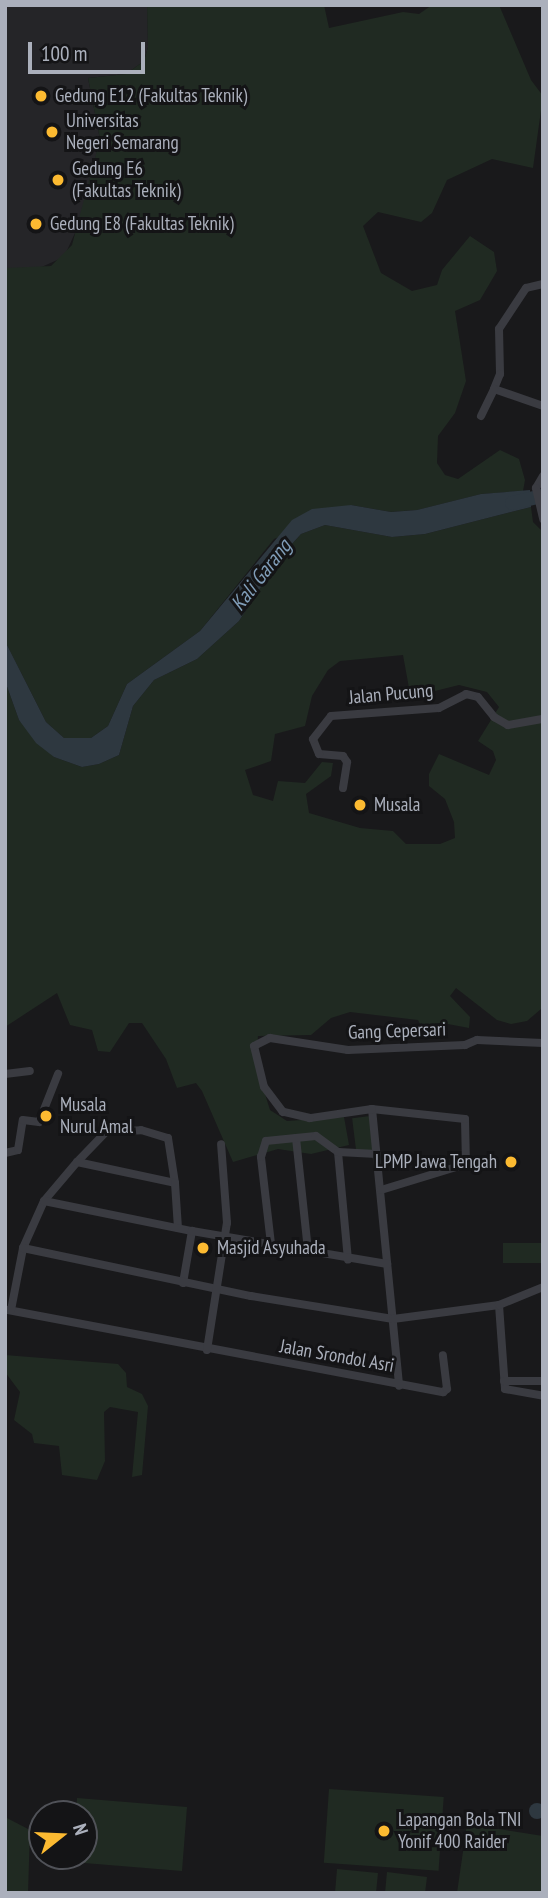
<!DOCTYPE html>
<html>
<head>
<meta charset="utf-8">
<style>
  body { margin:0 }
  #map { position:relative; width:548px; height:1898px; overflow:hidden; background:#19191b; font-family:"PT Sans Narrow",sans-serif }
  div>[style] { position:absolute }
  .built>* { inset:0; background:#252528 }
  .green>* { inset:0; background:#202a22; transform-origin:0 0 }
  .water>* { inset:0; background:#2e3840 }
  .round { border-radius:50% }
  .river>* { height:14px; margin:-7px; padding:0 7px; transform-origin:7px; border-radius:7px; background:#2e3840 }
  .minor>* { height:8px; margin:-4px; padding:0 4px; transform-origin:4px; border-radius:4px; background:#3a3b41 }
  .dots>* { width:19px; height:19px; translate:-50% -50%; box-sizing:border-box; border:4px solid #141416; border-radius:50% }
  span { translate:-50% -50%; white-space:nowrap; text-align:center; line-height:1.15; -webkit-text-stroke:6px #141416; paint-order:stroke }
  .poi-label { font-size:19px; color:#abb0bc }
  .left { translate:0 -50%; text-align:left }
  .right { translate:-100% -50%; text-align:right }
  .street-label { font-size:19px; color:#abb0bc }
  .water-label { font-size:21px; color:#809db8; font-style:italic }
  .frame { position:absolute; inset:0; border:7px solid #abb0bc; pointer-events:none }
  .north { position:absolute; left:28px; top:1800px; width:70px; height:70px; box-sizing:border-box; background:#141416; border:2px solid #505258; border-radius:50%; rotate:72deg; font-size:19px; font-weight:700; line-height:28px; text-align:center; color:#abb0bc }
  .north::after { content:''; display:block; margin:auto; width:24px; height:32px; background:#fcba31; clip-path:polygon(50% 0,100% 100%,50% 72%,0 100%) }
  .scale { position:absolute; left:28px; top:42px; width:117px; height:32px; box-sizing:border-box; border:4px solid #abb0bc; border-top:0; padding-left:9px; font-size:21px; line-height:24px; white-space:nowrap; color:#abb0bc; -webkit-text-stroke:5px #141416; paint-order:stroke }
</style>
</head>
<body>
<div id="map">
  <div class="built">
    <i style="clip-path:polygon(5px 5px,147px 5px,148px 47px,144px 61px,126px 74px,88px 78px,100px 139px,80px 222px,64px 257px,37px 269px,5px 268px)"></i>
  </div>
  <div class="green">
    <i style="clip-path:polygon(147px 5px,324px 5px,329px 28px,403px 12px,419px 14px,432px 5px,499px 5px,531px 80px,543px 96px,533px 168px,492px 159px,447px 180px,432px 213px,421px 222px,378px 212px,363px 226px,381px 273px,412px 291px,437px 285px,442px 270px,470px 236px,494px 252px,497px 271px,480px 300px,455px 311px,466px 381px,455px 413px,438px 436px,437px 463px,445px 475px,458px 479px,500px 450px,519px 459px,525px 480px,523px 491px,481px 494px,417px 510px,391px 512px,351px 505px,274px 539px,200px 631px,127px 684px,108px 726px,91px 738px,64px 738px,46px 722px,5px 641px,5px 268px,51px 266px,72px 245px,100px 139px,88px 78px,126px 74px,144px 61px,148px 47px)"></i>
    <i style="clip-path:polygon(evenodd,531px 507px,533px 522px,543px 532px,541px 1009px,527px 1021px,511px 1024px,497px 1020px,456px 988px,450px 996px,470px 1017px,469px 1028px,448px 1024px,426px 1036px,418px 1020px,350px 1012px,331px 1018px,311px 1035px,258px 1036px,256px 1065px,270px 1110px,287px 1121px,344px 1117px,349px 1145px,311px 1154px,278px 1149px,233px 1162px,202px 1091px,196px 1083px,177px 1088px,166px 1059px,142px 1023px,129px 1023px,110px 1052px,98px 1051px,92px 1030px,70px 1025px,57px 993px,5px 1027px,5px 681px,19px 720px,54px 757px,82px 767px,99px 764px,119px 755px,133px 706px,154px 680px,197px 659px,239px 621px,281px 556px,301px 534px,325px 525px,392px 537px,425px 534px,531px 507px,403px 655px,409px 688px,427px 693px,459px 685px,487px 692px,499px 707px,478px 741px,493px 751px,496px 760px,489px 775px,439px 754px,429px 774px,429px 786px,445px 799px,454px 822px,455px 838px,440px 844px,406px 844px,393px 831px,360px 828px,309px 813px,306px 794px,331px 776px,333px 763px,322px 762px,305px 783px,278px 781px,273px 801px,253px 795px,245px 770px,271px 761px,275px 734px,305px 726px,312px 696px,328px 670px,340px 661px,403px 655px)"></i>
    <i style="left:370px;top:1116px;width:35px;height:18px;rotate:83deg"></i>
    <i style="left:543px;top:1243px;width:20px;height:40px;rotate:90deg"></i>
    <i style="clip-path:polygon(5px 1355px,118px 1364px,126px 1373px,127px 1387px,142px 1394px,148px 1406px,142px 1475px,132px 1477px,138px 1412px,110px 1407px,104px 1412px,105px 1461px,97px 1480px,62px 1475px,59px 1446px,34px 1443px,32px 1434px,14px 1420px,20px 1392px,5px 1372px)"></i>
    <i style="left:329px;top:1789px;width:115px;height:74px;rotate:4deg"></i>
    <i style="clip-path:polygon(77px 1798px,187px 1807px,182px 1871px,72px 1862px,73px 1856px,84px 1856px,84px 1814px,76px 1814px)"></i>
    <i style="clip-path:polygon(5px 1817px,30px 1830px,28px 1893px,5px 1893px)"></i>
    <i style="clip-path:polygon(467px 1824px,543px 1836px,543px 1893px,457px 1893px)"></i>
    <i style="clip-path:polygon(337px 1869px,378px 1873px,376px 1893px,335px 1893px)"></i>
    <i style="clip-path:polygon(387px 1872px,427px 1877px,425px 1893px,385px 1893px)"></i>
  </div>
  <div class="water">
    <i style="clip-path:polygon(530px 490px,531px 507px,425px 534px,392px 537px,325px 525px,301px 534px,281px 556px,239px 621px,197px 659px,154px 680px,133px 706px,119px 755px,99px 764px,82px 767px,54px 757px,36px 743px,19px 720px,5px 681px,5px 641px,46px 722px,64px 738px,91px 738px,108px 726px,127px 684px,200px 631px,292px 520px,312px 509px,351px 505px,391px 512px,417px 510px,481px 494px)"></i>
    <i class="round" style="left:529px;top:1803px;width:16px;height:16px"></i>
  </div>
  <div class="river">
    <i style="left:512px;top:503px;width:32px;rotate:-13deg"></i>
  </div>
  <div class="minor">
    <i style="left:543px;top:284px;width:17px;rotate:167deg"></i>
    <i style="left:526px;top:288px;width:49px;rotate:123.4deg"></i>
    <i style="left:499px;top:329px;width:45px;rotate:88.7deg"></i>
    <i style="left:500px;top:374px;width:16px;rotate:112deg"></i>
    <i style="left:494px;top:389px;width:52px;rotate:19.1deg"></i>
    <i style="left:481px;top:416px;width:30px;rotate:-64deg"></i>
    <i style="left:543px;top:476px;width:14px;rotate:120deg"></i>
    <i style="left:536px;top:488px;width:32px;rotate:77deg"></i>
    <i style="left:343px;top:788px;width:26px;rotate:-81deg"></i>
    <i style="left:347px;top:762px;width:7px;rotate:-124deg"></i>
    <i style="left:343px;top:756px;width:24px;rotate:-175deg"></i>
    <i style="left:319px;top:754px;width:16px;rotate:-112deg"></i>
    <i style="left:313px;top:739px;width:29px;rotate:-52deg"></i>
    <i style="left:331px;top:716px;width:108px;rotate:-4.2deg"></i>
    <i style="left:439px;top:708px;width:30px;rotate:-27deg"></i>
    <i style="left:466px;top:694px;width:12px;rotate:14deg"></i>
    <i style="left:478px;top:697px;width:26px;rotate:51deg"></i>
    <i style="left:494px;top:717px;width:16px;rotate:30deg"></i>
    <i style="left:508px;top:725px;width:36px;rotate:-10deg"></i>
    <i style="left:5px;top:1074px;width:25px;rotate:-7deg"></i>
    <i style="left:372px;top:1109px;width:278px;rotate:84.4deg"></i>
    <i style="left:296px;top:1138px;width:113px;rotate:83.9deg"></i>
    <i style="left:338px;top:1152px;width:108px;rotate:84.7deg"></i>
    <i style="left:5px;top:1153px;width:13px;rotate:-13deg"></i>
    <i style="left:18px;top:1150px;width:30px;rotate:-81deg"></i>
    <i style="left:23px;top:1120px;width:16px;rotate:7deg"></i>
    <i style="left:39px;top:1122px;width:52px;rotate:-68.4deg"></i>
    <i style="left:77px;top:1162px;width:42px;rotate:-46deg"></i>
    <i style="left:106px;top:1132px;width:35px;rotate:-3deg"></i>
    <i style="left:141px;top:1130px;width:28px;rotate:17deg"></i>
    <i style="left:168px;top:1138px;width:46px;rotate:81.2deg"></i>
    <i style="left:381px;top:1190px;width:89px;rotate:-17deg"></i>
    <i style="left:466px;top:1164px;width:45px;rotate:-91.3deg"></i>
    <i style="left:465px;top:1119px;width:94px;rotate:-173.9deg"></i>
    <i style="left:372px;top:1109px;width:63px;rotate:171.7deg"></i>
    <i style="left:310px;top:1118px;width:28px;rotate:-167deg"></i>
    <i style="left:283px;top:1112px;width:31px;rotate:-127deg"></i>
    <i style="left:264px;top:1087px;width:42px;rotate:-103.7deg"></i>
    <i style="left:254px;top:1046px;width:18px;rotate:-27deg"></i>
    <i style="left:270px;top:1038px;width:79px;rotate:8.7deg"></i>
    <i style="left:348px;top:1050px;width:117px;rotate:-2.4deg"></i>
    <i style="left:465px;top:1045px;width:13px;rotate:-23deg"></i>
    <i style="left:477px;top:1040px;width:66px;rotate:2.6deg"></i>
    <i style="left:44px;top:1201px;width:51px;rotate:-49.8deg"></i>
    <i style="left:77px;top:1162px;width:100px;rotate:12.1deg"></i>
    <i style="left:175px;top:1183px;width:45px;rotate:86.2deg"></i>
    <i style="left:271px;top:1244px;width:88px;rotate:-96.6deg"></i>
    <i style="left:261px;top:1157px;width:17px;rotate:-73deg"></i>
    <i style="left:266px;top:1141px;width:50px;rotate:-5.7deg"></i>
    <i style="left:316px;top:1136px;width:27px;rotate:36deg"></i>
    <i style="left:338px;top:1152px;width:39px;rotate:3deg"></i>
    <i style="left:23px;top:1248px;width:51px;rotate:-65.9deg"></i>
    <i style="left:44px;top:1201px;width:151px;rotate:11.5deg"></i>
    <i style="left:183px;top:1283px;width:53px;rotate:-80.2deg"></i>
    <i style="left:192px;top:1231px;width:198px;rotate:9.6deg"></i>
    <i style="left:499px;top:1305px;width:84px;rotate:85.9deg"></i>
    <i style="left:505px;top:1389px;width:39px;rotate:10deg"></i>
    <i style="left:8px;top:1310px;width:443px;rotate:10.7deg"></i>
    <i style="left:443px;top:1392px;width:5px;rotate:-37deg"></i>
    <i style="left:447px;top:1389px;width:34px;rotate:-97deg"></i>
    <i style="left:11px;top:1310px;width:63px;rotate:-79deg"></i>
    <i style="left:23px;top:1248px;width:233px;rotate:11.9deg"></i>
    <i style="left:251px;top:1296px;width:144px;rotate:9.2deg"></i>
    <i style="left:393px;top:1319px;width:107px;rotate:-7.5deg"></i>
    <i style="left:499px;top:1305px;width:48px;rotate:-22.2deg"></i>
    <i style="left:207px;top:1350px;width:129px;rotate:-81.1deg"></i>
    <i style="left:227px;top:1223px;width:79px;rotate:-94.3deg"></i>
    <i style="left:504px;top:1381px;width:39px"></i>
  </div>
  <div class="dots">
    <i style="left:41px;top:96px;background:#fcba31"></i>
    <i style="left:52px;top:132px;background:#fcba31"></i>
    <i style="left:58px;top:180px;background:#fcba31"></i>
    <i style="left:36px;top:224px;background:#fcba31"></i>
    <i style="left:360px;top:805px;background:#fcba31"></i>
    <i style="left:46px;top:1116px;background:#fcba31"></i>
    <i style="left:511px;top:1162px;background:#fcba31"></i>
    <i style="left:203px;top:1248px;background:#fcba31"></i>
    <i style="left:384px;top:1831px;background:#fcba31"></i>
  </div>
  <div class="poi-label">
    <span class="left" style="left:55px;top:96px">Gedung E12 (Fakultas Teknik)</span>
    <span class="left" style="left:66px;top:132px">Universitas<br>Negeri Semarang</span>
    <span class="left" style="left:72px;top:180px">Gedung E6<br>(Fakultas Teknik)</span>
    <span class="left" style="left:50px;top:224px">Gedung E8 (Fakultas Teknik)</span>
    <span class="left" style="left:374px;top:805px">Musala</span>
    <span class="left" style="left:60px;top:1116px">Musala<br>Nurul Amal</span>
    <span class="right" style="left:497px;top:1162px">LPMP Jawa Tengah</span>
    <span class="left" style="left:217px;top:1248px">Masjid Asyuhada</span>
    <span class="left" style="left:398px;top:1831px">Lapangan Bola TNI<br>Yonif 400 Raider</span>
  </div>
  <div class="street-label">
    <span style="left:391px;top:694px;rotate:-5deg">Jalan Pucung</span>
    <span style="left:397px;top:1031px;rotate:-2deg">Gang Cepersari</span>
    <span style="left:337px;top:1356px;rotate:10deg">Jalan Srondol Asri</span>
  </div>
  <div class="water-label">
    <span style="left:261px;top:575px;rotate:-52deg">Kali Garang</span>
  </div>
  <div class="frame"></div>
  <div class="north">N</div>
  <div class="scale">100 m</div>
</div>
</body>
</html>
